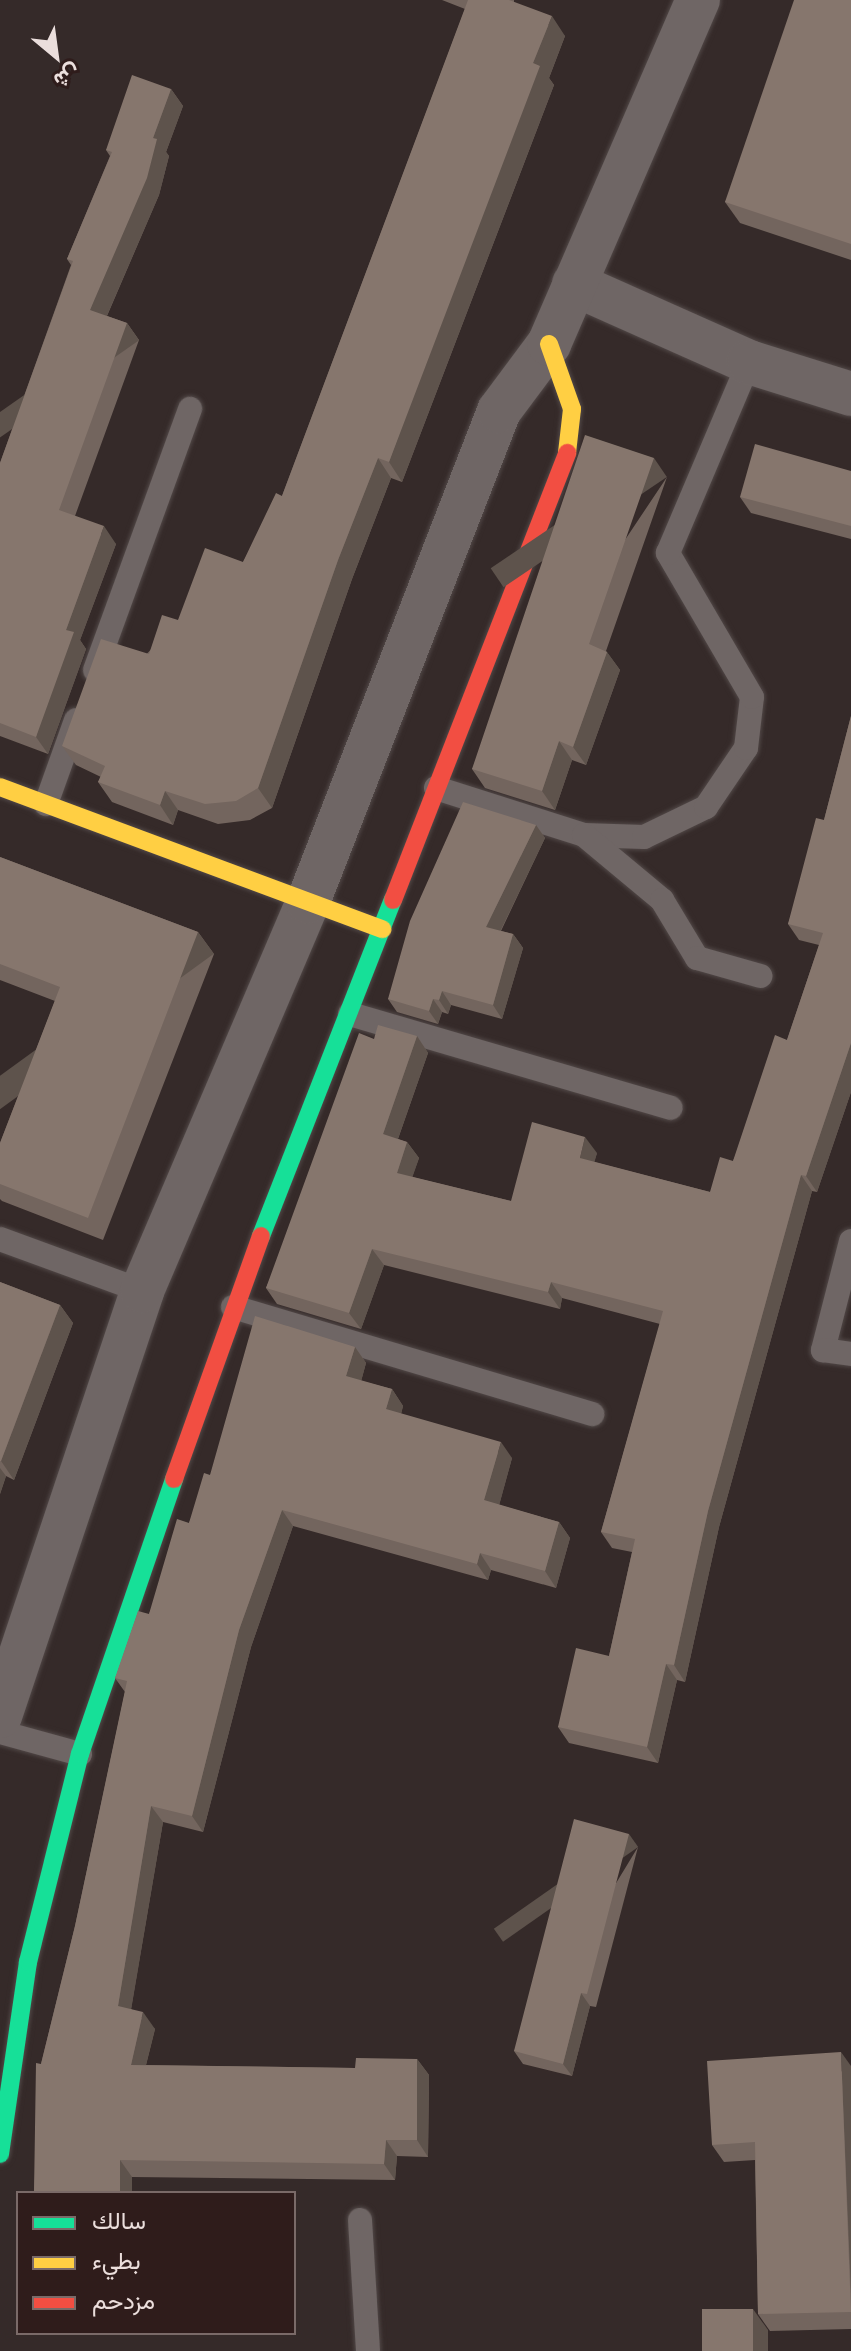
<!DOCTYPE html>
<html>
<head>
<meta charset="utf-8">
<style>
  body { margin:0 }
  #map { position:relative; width:851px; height:2351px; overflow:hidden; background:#352a29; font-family:"Space Grotesk",Vazirmatn,sans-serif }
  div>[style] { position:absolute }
  .roads { filter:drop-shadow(0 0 2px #514847) drop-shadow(0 0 2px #514847) }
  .lane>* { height:24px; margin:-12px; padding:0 12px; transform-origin:12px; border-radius:12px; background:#6f6665 }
  .street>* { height:44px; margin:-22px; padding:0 22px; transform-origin:22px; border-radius:22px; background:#6f6665 }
  .fast>* { height:18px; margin:-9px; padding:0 9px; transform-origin:9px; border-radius:9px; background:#16e098 }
  .slow>* { height:18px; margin:-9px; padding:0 9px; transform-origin:9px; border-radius:9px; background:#ffcf43 }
  .jam>* { height:18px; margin:-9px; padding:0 9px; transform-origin:9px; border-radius:9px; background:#f24e42 }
  .wall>* { inset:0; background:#73655e }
  .shaded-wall>* { inset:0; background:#5e534c; transform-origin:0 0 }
  .building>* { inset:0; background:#86766d; transform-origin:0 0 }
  span { translate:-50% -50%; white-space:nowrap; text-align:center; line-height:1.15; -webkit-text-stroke:8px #2f1c1b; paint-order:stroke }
  .legend { position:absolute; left:16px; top:2191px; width:280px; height:144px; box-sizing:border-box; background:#2f1c1b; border:2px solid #7a6a68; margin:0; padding:10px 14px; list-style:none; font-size:24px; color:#ebdedc }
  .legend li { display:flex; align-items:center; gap:16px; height:40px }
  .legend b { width:40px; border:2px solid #7a6a68 }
  .north { position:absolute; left:16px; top:16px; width:80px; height:80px; -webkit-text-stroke:6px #2f1c1b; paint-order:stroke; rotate:151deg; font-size:22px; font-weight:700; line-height:32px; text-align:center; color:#ebdedc }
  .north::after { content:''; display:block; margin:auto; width:28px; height:36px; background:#ebdedc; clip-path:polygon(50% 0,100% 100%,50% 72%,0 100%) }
</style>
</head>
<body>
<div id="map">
  <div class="roads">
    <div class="lane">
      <i style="left:95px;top:670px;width:278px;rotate:-70deg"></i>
      <i style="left:436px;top:788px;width:155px;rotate:17.6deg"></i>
      <i style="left:584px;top:835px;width:60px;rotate:1.9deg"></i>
      <i style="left:644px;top:837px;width:69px;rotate:-25.8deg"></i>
      <i style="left:706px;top:807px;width:71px;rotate:-55.9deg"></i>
      <i style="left:746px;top:748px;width:51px;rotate:-83.3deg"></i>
      <i style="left:752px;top:697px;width:167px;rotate:-120.3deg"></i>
      <i style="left:668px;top:553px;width:207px;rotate:-67deg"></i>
      <i style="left:46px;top:804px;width:89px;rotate:-70.3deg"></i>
      <i style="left:584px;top:835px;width:102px;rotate:39.8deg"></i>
      <i style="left:662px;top:900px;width:68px;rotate:58.9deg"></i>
      <i style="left:697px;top:958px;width:66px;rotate:15.9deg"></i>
      <i style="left:350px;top:1014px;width:334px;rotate:16.3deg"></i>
      <i style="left:0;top:1239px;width:151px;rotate:20.1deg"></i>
      <i style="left:851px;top:1241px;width:113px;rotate:104.4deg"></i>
      <i style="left:823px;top:1350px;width:28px;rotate:8deg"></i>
      <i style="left:233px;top:1307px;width:375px;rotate:16.6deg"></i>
      <i style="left:0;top:1732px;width:83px;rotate:15.4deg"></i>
      <i style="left:360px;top:2220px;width:131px;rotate:86.5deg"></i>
    </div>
    <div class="street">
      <i style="left:574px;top:284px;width:192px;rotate:24deg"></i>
      <i style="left:749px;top:362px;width:107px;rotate:17.4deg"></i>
      <i style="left:0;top:1716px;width:448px;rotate:-71.5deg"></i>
      <i style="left:142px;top:1291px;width:423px;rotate:-66.9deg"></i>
      <i style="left:308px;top:902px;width:527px;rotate:-68.74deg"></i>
      <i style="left:499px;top:411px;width:84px;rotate:-53.3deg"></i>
      <i style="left:549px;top:344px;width:375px;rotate:-66.6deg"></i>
    </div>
    <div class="fast">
      <i style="left:261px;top:1236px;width:361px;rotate:-68.6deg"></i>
      <i style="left:0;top:2154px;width:194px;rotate:-81.7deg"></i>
      <i style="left:28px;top:1962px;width:214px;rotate:-76deg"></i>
      <i style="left:80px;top:1754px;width:291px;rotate:-71.1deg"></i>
    </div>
    <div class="slow">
      <i style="left:549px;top:344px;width:69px;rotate:70.5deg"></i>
      <i style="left:572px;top:409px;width:44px;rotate:96.5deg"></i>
      <i style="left:0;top:787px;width:408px;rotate:20.4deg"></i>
    </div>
    <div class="jam">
      <i style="left:393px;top:900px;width:480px;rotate:-68.7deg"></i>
      <i style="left:174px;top:1479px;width:258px;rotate:-70.3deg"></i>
    </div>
  </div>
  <div class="wall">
    <i style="clip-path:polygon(442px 0,514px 0,514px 2px,565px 36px,549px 78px,554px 85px,402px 482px,391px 478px,352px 579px,272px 808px,250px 820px,218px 824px,178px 810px,173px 825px,112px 802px,98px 782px,101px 777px,76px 765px,62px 746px,178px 620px,243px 562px,282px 496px,465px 9px)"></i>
    <i style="clip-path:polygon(851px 0,851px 260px,740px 223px,725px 202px)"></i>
    <i style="clip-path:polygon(171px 89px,183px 106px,166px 152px,169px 156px,159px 195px,107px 316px,127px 323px,139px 340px,75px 516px,116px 544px,80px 640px,86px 649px,48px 754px,0 736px,0 463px,71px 265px,67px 259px,110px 156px,106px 150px)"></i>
    <i style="clip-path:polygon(851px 471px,851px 539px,751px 513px,740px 497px)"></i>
    <i style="clip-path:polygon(667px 477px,606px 651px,620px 670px,586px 765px,572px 760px,555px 810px,485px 788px,472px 769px)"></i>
    <i style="clip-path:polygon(851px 716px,851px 1092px,817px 1192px,812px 1191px,719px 1527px,685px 1682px,677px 1680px,658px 1763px,569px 1743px,558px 1727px,609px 1656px,632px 1552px,612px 1548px,601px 1532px,660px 1324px,562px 1298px,560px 1309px,384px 1265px,361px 1329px,277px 1304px,266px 1288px,374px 1039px,417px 1036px,428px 1053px,398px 1139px,407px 1142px,419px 1158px,412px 1177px,511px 1201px,597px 1153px,594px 1162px,710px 1192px,733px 1161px,787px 1040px,819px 945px,799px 940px,788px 924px,824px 820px)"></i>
    <i style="clip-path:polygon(536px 825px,545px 838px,501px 931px,513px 934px,523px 948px,502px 1019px,451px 1005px,448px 1014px,442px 1012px,438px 1024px,397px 1012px,388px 999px)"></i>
    <i style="clip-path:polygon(0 857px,198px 932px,214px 954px,103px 1240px,2px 1201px,0 1199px,0 1143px,55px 1001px,0 980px)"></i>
    <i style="clip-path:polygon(0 1282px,60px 1305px,73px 1323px,14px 1480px,6px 1476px,0 1494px)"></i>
    <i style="clip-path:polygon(355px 1347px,366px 1363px,361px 1381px,392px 1389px,403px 1406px,401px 1414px,512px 1458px,499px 1505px,559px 1522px,570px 1538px,556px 1588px,491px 1570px,488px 1580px,293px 1526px,251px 1647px,203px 1832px,163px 1822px,131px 2009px,155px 2029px,146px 2065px,355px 2068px,417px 2059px,429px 2075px,428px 2157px,397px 2156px,395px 2180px,132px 2177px,132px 2193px,34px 2193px,41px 2064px,75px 1926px,125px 1692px,115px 1678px,149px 1614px,210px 1475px)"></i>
    <i style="clip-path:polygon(638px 1847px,596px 2007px,590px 2006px,572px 2076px,523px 2064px,514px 2051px)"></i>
    <i style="clip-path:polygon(851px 2066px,851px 2329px,770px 2331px,758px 2314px,755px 2160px,724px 2162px,712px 2145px)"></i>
    <i style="clip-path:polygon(127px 2333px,167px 2333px,167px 2335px)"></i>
  </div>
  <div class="shaded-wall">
    <i style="clip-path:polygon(552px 16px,565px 36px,549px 78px,554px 85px,402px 482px,389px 462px,533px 63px)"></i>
    <i style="clip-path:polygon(171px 89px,183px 106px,166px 152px,169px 156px,159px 195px,102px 327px,90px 310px)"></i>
    <i style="left:127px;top:323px;width:21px;height:199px;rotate:55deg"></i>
    <i style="clip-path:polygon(378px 458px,391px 478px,352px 579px,272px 808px,258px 788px,338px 560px)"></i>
    <i style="left:654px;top:458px;width:23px;height:197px;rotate:56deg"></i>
    <i style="clip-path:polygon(104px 526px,116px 544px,80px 640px,86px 649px,48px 754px,36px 737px,66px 630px)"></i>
    <i style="clip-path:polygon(607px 652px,620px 670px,586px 765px,573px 747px)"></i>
    <i style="clip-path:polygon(559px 741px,572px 760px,555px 810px,542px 791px)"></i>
    <i style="clip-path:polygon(165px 791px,178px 810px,173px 825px,160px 805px)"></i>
    <i style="clip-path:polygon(536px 825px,545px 838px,496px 940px,486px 927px)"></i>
    <i style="left:198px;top:932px;width:27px;height:306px;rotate:54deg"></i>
    <i style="clip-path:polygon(513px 934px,523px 948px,502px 1019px,493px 1005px)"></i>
    <i style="clip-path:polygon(442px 991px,451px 1005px,448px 1014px,439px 1000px)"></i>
    <i style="clip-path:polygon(433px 999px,442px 1012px,438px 1024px,429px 1011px)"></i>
    <i style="clip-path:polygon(417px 1036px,428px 1053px,394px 1150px,383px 1134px)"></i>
    <i style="clip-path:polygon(851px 1043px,851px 1092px,817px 1192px,806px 1176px)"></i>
    <i style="clip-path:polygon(585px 1137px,597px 1153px,591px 1174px,580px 1158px)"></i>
    <i style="clip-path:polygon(407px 1142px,419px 1158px,408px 1190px,397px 1173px)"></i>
    <i style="clip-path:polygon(801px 1175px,812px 1191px,719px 1527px,685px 1682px,674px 1665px,708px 1511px)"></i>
    <i style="clip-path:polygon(372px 1249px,384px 1265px,361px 1329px,349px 1313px)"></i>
    <i style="clip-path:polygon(551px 1282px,562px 1298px,560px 1309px,548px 1292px)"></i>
    <i style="clip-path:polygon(60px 1305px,73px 1323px,14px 1480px,1px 1461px)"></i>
    <i style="clip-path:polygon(355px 1347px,366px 1363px,358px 1393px,346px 1376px)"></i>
    <i style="clip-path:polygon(392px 1389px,403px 1406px,398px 1426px,386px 1409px)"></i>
    <i style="clip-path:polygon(501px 1442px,512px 1458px,496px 1517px,484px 1500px)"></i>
    <i style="clip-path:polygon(0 1468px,6px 1476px,0 1494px)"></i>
    <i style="clip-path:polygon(282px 1510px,293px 1526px,251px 1647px,203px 1832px,192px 1816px,239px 1630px)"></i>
    <i style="clip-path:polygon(559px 1522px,570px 1538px,556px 1588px,545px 1571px)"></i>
    <i style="clip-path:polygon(480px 1553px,491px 1570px,488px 1580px,477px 1564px)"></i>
    <i style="clip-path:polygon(666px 1664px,677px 1680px,658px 1763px,647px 1747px)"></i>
    <i style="clip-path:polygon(151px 1806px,163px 1822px,129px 2022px,118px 2006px)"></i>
    <i style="left:629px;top:1834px;width:16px;height:165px;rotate:55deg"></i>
    <i style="clip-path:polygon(581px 1993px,590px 2006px,572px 2076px,563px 2064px)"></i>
    <i style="clip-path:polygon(143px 2012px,155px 2029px,142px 2081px,131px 2065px)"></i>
    <i style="clip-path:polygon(841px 2052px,851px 2066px,851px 2293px)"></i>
    <i style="clip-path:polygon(417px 2059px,429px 2075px,428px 2157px,417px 2140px)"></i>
    <i style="clip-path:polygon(386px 2140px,397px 2156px,395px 2180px,384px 2164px)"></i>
    <i style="clip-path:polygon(120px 2160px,132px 2177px,132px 2193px,120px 2193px)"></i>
    <i style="clip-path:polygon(753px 2309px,768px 2330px,768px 2351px,753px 2351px)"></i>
  </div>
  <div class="building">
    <i style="clip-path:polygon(468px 0,509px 0,552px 16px,533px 63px,540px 66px,389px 462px,378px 458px,338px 560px,258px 788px,236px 801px,205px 804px,165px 791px,160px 805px,98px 782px,105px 766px,62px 746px,101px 639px,149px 654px,162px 615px,178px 620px,205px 548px,243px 562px,276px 493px,282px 496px)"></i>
    <i style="clip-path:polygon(794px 0,851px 0,851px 244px,725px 202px)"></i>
    <i style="clip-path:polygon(132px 75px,171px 89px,153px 138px,157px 139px,147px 178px,90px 310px,127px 323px,59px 510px,104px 526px,66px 630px,74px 632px,36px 737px,0 723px,0 463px,73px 261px,67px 259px,112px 152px,106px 150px)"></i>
    <i style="clip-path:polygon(585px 435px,654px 458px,589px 644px,607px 652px,573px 747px,559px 741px,542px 791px,472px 769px)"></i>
    <i style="clip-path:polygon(755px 444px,851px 471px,851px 526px,740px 497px)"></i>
    <i style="clip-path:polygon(851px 716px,851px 1043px,806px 1176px,801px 1175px,708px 1511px,674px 1665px,666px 1664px,647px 1747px,558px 1727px,576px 1648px,609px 1656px,635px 1539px,601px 1532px,663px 1311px,551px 1282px,548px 1292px,372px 1249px,349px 1313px,266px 1288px,359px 1033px,374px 1039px,378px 1025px,417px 1036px,383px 1134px,407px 1142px,397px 1173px,511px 1201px,532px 1122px,585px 1137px,580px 1158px,710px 1192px,720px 1157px,733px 1161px,775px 1035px,787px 1040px,823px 933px,788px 924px,816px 818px,824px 820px)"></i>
    <i style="clip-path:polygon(463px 802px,536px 825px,486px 927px,513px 934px,493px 1005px,442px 991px,439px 1000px,433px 999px,429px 1011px,388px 999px,410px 921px)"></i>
    <i style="clip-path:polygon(0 857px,198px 932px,88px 1218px,0 1184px,0 1143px,60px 987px,0 964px)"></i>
    <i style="clip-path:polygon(0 1282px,60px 1305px,1px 1461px,0 1461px)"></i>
    <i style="clip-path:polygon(255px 1316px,355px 1347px,346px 1376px,392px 1389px,386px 1409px,501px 1442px,484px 1500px,559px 1522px,545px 1571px,480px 1553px,477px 1564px,282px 1510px,239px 1630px,192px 1816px,151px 1806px,118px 2006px,143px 2012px,131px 2065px,355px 2068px,356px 2058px,417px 2059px,417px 2140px,386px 2140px,384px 2164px,120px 2160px,120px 2193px,34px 2193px,36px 2063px,41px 2064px,75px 1926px,127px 1681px,115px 1678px,138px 1611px,149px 1614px,177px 1519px,189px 1523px,204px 1473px,210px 1475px)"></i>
    <i style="clip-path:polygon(574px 1819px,629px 1834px,587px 1994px,581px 1993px,563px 2064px,514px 2051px)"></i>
    <i style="clip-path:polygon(841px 2052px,851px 2312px,758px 2314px,755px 2142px,712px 2145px,707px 2061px)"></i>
    <i style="left:702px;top:2309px;width:51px;height:42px"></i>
  </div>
  <ul class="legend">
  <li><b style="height:10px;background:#16e098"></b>سالك</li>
  <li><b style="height:10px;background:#ffcf43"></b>بطيء</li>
  <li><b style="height:10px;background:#f24e42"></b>مزدحم</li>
  </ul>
  <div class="north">ش</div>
</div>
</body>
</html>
